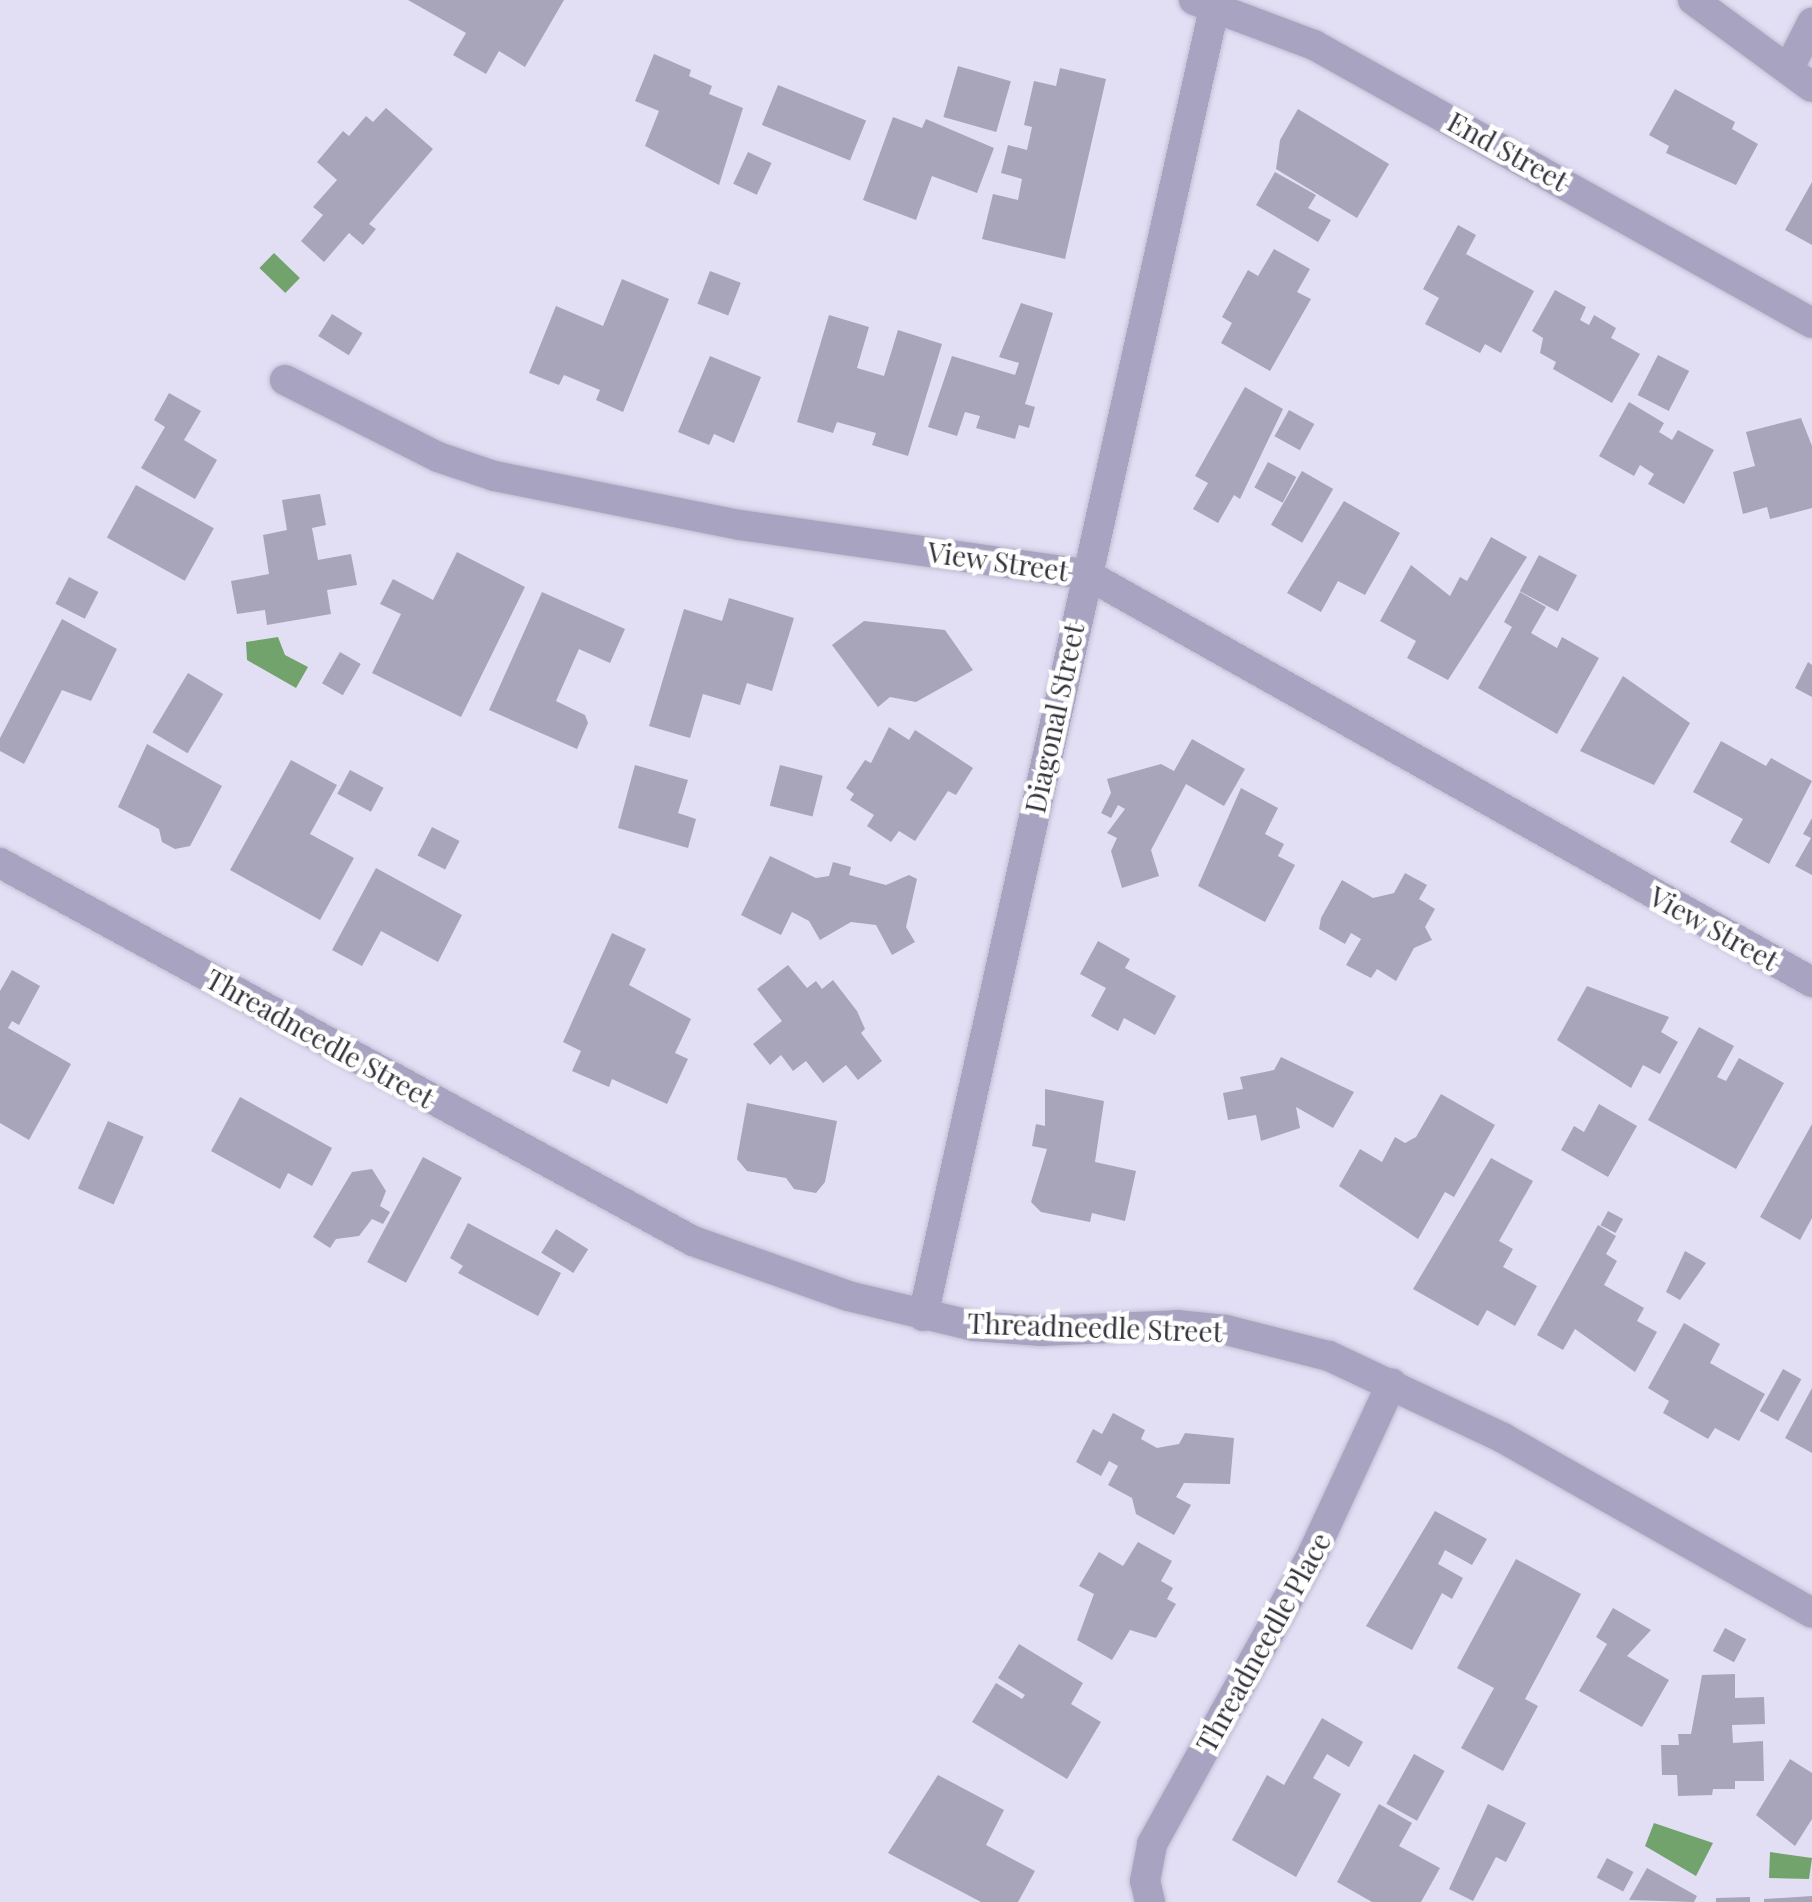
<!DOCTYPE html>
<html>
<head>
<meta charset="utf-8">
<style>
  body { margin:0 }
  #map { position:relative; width:1812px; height:1902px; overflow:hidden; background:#e2dff5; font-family:"Playfair Display",serif }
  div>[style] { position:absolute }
  .water>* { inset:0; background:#72a36c; transform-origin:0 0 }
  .building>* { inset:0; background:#a8a4b9; transform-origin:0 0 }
  .roads { filter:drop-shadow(0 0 2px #bfbdd0) drop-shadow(0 0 2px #bfbdd0) }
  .street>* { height:30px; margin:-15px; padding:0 15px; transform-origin:15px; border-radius:15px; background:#a8a3c1 }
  span { translate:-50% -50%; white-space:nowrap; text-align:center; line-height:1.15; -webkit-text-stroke:9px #fff; paint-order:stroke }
  .street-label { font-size:28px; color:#35333c }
</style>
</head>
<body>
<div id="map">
  <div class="water">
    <i style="left:274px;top:253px;width:36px;height:21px;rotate:44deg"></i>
    <i style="clip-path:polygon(278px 637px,285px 655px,308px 667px,296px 688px,247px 660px,246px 642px)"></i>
    <i style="clip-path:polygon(1654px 1823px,1713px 1843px,1696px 1876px,1645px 1846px)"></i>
    <i style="clip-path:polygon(1770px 1852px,1812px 1858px,1809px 1879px,1769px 1878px)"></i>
  </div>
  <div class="building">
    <i style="clip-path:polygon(408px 0,564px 0,525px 67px,499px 51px,486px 74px,453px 55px,466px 33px)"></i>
    <i style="clip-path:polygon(654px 54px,691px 70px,689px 76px,712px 86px,709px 94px,743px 108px,719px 185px,645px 146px,659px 111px,635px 101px)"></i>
    <i style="left:958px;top:66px;width:55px;height:53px;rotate:16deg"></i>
    <i style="clip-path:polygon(1060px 68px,1106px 79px,1065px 259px,982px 239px,993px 194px,1018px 200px,1022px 179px,1001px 173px,1008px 145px,1027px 150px,1032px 127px,1024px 125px,1034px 81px,1056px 86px)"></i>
    <i style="left:778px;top:85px;width:95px;height:43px;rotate:22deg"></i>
    <i style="clip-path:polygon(1675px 89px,1735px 122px,1732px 129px,1758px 144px,1736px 185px,1666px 153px,1669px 146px,1649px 135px)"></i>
    <i style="clip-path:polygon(386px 108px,433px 149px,369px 224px,376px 229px,363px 245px,349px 233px,324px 262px,301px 241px,323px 215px,313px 207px,337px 180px,317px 162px,343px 131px,349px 136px,366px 116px,373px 122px)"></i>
    <i style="clip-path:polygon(1298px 109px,1389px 164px,1357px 218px,1276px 169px,1280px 140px)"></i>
    <i style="clip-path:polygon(893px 117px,922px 128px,926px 119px,994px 148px,977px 193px,932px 176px,916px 220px,863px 200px)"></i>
    <i style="left:748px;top:152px;width:26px;height:35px;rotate:25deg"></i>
    <i style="clip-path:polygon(1275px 172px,1316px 195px,1308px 208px,1331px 220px,1318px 242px,1256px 205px)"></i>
    <i style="clip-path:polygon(1812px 182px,1812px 245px,1785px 230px)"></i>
    <i style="clip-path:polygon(1458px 225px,1476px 235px,1466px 254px,1534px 291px,1501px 353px,1485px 344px,1480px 353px,1425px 324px,1439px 298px,1423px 289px)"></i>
    <i style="clip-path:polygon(1274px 249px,1310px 269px,1297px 292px,1311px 299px,1270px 371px,1221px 343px,1232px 323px,1222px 317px,1248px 270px,1258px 276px)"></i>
    <i style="left:710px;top:271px;width:33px;height:35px;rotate:21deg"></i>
    <i style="clip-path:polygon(622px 279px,669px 299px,623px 412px,596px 400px,600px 390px,564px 375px,559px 385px,529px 373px,556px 306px,603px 326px)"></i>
    <i style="clip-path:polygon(1555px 290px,1586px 307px,1580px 320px,1589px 325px,1594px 315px,1616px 328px,1611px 338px,1640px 354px,1612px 403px,1553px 369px,1556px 362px,1540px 353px,1543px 338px,1532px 331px)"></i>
    <i style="clip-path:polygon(1021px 303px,1053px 313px,1025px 404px,1035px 407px,1029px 428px,1019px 425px,1015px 439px,976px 428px,980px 416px,965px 412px,957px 436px,928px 427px,952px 356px,1015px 375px,1019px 363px,999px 357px)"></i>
    <i style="left:332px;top:314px;width:36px;height:26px;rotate:32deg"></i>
    <i style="clip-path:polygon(829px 315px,869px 327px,857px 368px,884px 376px,898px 330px,942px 344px,908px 456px,872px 445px,876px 433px,837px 422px,833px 433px,797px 422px)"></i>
    <i style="left:1658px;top:355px;width:35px;height:45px;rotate:27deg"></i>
    <i style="clip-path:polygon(710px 356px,761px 377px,734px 443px,714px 434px,709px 445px,678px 432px)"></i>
    <i style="clip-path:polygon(1245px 387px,1283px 409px,1240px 499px,1234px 495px,1218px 523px,1193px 509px,1208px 483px,1195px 476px)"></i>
    <i style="clip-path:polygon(169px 393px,201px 411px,184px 440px,217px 460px,195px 499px,141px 468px,165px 427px,154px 420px)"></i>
    <i style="clip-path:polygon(1629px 402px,1664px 423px,1659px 432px,1672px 440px,1678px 430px,1714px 450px,1684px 504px,1648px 484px,1654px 474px,1640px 465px,1634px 476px,1599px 456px)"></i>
    <i style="left:1289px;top:410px;width:29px;height:30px;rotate:29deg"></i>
    <i style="clip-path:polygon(1801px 418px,1812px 446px,1812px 508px,1770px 519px,1767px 507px,1743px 514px,1733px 472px,1755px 466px,1746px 432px)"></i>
    <i style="left:1268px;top:462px;width:32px;height:29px;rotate:28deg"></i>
    <i style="left:1302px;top:471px;width:36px;height:62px;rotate:30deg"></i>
    <i style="left:136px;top:485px;width:89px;height:60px;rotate:29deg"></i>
    <i style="clip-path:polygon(320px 494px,326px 525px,312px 528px,318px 560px,351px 554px,357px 585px,327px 590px,331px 614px,267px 625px,265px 610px,237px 614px,231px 581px,269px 574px,263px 535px,287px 530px,282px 500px)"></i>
    <i style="clip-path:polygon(1344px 501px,1400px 533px,1365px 595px,1338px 581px,1321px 612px,1287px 593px)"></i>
    <i style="clip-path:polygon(1491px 537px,1527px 557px,1448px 680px,1407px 658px,1416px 641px,1380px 621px,1411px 565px,1450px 596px,1460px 577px,1467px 581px)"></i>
    <i style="clip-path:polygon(457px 552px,525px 587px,461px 717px,372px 673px,401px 614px,380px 604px,393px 579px,433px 600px)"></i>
    <i style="left:1539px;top:555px;width:43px;height:41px;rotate:28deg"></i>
    <i style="left:69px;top:577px;width:33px;height:30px;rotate:27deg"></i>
    <i style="clip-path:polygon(542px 592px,625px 629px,610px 663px,579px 649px,556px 701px,585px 715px,588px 723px,577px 749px,489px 710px)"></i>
    <i style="clip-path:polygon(1520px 592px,1546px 607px,1531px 633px,1557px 648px,1562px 637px,1599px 658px,1557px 734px,1478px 688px,1512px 627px,1504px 622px)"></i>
    <i style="clip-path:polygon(729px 598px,794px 618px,772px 691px,747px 683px,740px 705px,703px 694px,690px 738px,649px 726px,684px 609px,722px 621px)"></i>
    <i style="clip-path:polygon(62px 619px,117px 649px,91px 701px,62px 690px,24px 764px,0 751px,0 738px)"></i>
    <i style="clip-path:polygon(864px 621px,945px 630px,973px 670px,916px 702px,890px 697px,878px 707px,832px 645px)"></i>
    <i style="left:340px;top:652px;width:24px;height:36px;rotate:30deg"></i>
    <i style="clip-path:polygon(1808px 662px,1812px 665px,1812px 697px,1795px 688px)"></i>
    <i style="left:188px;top:673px;width:41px;height:69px;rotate:31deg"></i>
    <i style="clip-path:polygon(1623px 676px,1690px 723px,1654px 785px,1580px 751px)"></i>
    <i style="clip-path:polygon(889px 727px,909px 740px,915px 730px,973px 768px,956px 795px,948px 791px,915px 841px,899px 831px,891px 842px,867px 826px,874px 815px,850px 800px,854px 794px,846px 788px,865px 760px,871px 763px)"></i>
    <i style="clip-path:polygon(1192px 739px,1245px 769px,1224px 806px,1186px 784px,1151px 850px,1159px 876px,1122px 888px,1111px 851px,1117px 838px,1107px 833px,1125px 809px,1118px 805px,1111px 818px,1101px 813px,1111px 793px,1107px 779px,1161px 764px,1174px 771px)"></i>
    <i style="clip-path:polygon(1721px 741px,1766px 766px,1771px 758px,1812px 781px,1769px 864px,1730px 842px,1743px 819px,1693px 792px)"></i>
    <i style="clip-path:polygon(147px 744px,222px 786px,190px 846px,175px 849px,162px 842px,159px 829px,118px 807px)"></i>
    <i style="clip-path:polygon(291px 760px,337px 785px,310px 834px,354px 858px,320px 920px,230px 870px)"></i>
    <i style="clip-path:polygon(635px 765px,688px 780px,678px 813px,696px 819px,688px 848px,618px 828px)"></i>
    <i style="left:780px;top:765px;width:44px;height:42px;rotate:14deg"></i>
    <i style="left:350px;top:770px;width:38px;height:27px;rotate:28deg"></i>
    <i style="clip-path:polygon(1241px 788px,1278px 808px,1265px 834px,1284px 844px,1278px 856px,1295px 865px,1265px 922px,1198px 886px)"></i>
    <i style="clip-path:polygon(1812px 818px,1812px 875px,1795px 866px,1811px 838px,1803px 834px)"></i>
    <i style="left:432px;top:827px;width:31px;height:32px;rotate:27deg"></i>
    <i style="clip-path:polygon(770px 856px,816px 878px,829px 876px,833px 862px,851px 867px,849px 875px,886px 885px,909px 875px,917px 879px,906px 927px,915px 942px,892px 955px,876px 925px,851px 922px,820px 940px,809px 921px,792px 912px,781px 935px,741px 915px)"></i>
    <i style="clip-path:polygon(376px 868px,462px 915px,438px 962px,381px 931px,362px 966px,332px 950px)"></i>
    <i style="clip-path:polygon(1405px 873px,1427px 885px,1419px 899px,1435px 909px,1425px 927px,1432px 940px,1414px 948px,1396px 981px,1377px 969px,1371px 978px,1346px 965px,1361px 939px,1351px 933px,1345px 944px,1319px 929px,1321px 918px,1342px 880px,1373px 898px,1394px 893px)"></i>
    <i style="clip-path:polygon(612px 933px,646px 949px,629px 985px,691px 1019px,675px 1053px,688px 1059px,667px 1104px,612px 1079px,609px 1087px,572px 1071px,581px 1051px,563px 1042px)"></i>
    <i style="clip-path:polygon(1098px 941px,1130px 959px,1125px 968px,1176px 996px,1155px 1035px,1124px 1018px,1118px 1031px,1091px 1016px,1106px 988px,1080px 974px)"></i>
    <i style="clip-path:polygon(788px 965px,807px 988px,816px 981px,822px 989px,833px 980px,857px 1011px,865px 1029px,861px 1033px,882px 1061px,858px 1080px,846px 1065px,823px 1083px,806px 1061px,793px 1071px,781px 1055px,770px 1065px,753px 1044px,782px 1021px,757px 989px)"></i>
    <i style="clip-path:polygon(12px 970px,40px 986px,19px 1025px,12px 1021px,8px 1028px,71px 1064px,29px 1140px,0 1123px,0 991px)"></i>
    <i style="clip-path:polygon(1587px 986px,1669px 1017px,1661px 1032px,1678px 1042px,1660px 1074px,1643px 1065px,1631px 1088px,1557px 1040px)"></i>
    <i style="clip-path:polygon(1699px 1027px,1734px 1046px,1717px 1077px,1726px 1081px,1739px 1058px,1784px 1083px,1736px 1169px,1648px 1120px)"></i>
    <i style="clip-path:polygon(1281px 1057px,1354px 1092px,1333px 1128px,1296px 1107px,1300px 1128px,1261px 1141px,1256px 1115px,1228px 1120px,1223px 1093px,1243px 1089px,1240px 1077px,1274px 1070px)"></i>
    <i style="clip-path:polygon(1045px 1089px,1104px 1101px,1095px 1162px,1136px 1171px,1125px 1221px,1092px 1213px,1090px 1222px,1041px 1212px,1031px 1202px,1047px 1149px,1032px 1146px,1036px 1124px,1045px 1126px)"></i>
    <i style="clip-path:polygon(1441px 1094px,1495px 1125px,1454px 1197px,1445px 1192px,1418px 1239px,1339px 1186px,1360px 1149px,1382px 1162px,1395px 1137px,1405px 1143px,1416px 1137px)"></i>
    <i style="clip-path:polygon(240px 1097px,332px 1148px,312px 1186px,288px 1173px,280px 1189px,211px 1151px)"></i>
    <i style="clip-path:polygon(747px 1103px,837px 1121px,825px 1182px,816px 1193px,794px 1189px,786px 1178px,747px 1171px,737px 1159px)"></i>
    <i style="clip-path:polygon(1599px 1104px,1637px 1126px,1608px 1177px,1561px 1150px,1574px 1126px,1584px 1132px)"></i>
    <i style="left:108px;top:1121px;width:39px;height:74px;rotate:24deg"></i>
    <i style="clip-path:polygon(1812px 1124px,1812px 1218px,1800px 1240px,1760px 1217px)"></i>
    <i style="left:423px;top:1157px;width:44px;height:119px;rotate:28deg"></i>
    <i style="clip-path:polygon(1491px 1158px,1533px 1181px,1499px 1241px,1513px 1249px,1503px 1267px,1537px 1286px,1515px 1326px,1487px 1310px,1478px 1326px,1413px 1289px)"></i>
    <i style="clip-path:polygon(372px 1169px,386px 1191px,380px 1206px,390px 1212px,383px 1224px,372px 1219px,359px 1236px,336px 1239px,330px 1248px,313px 1237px,352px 1172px)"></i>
    <i style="left:1608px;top:1211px;width:17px;height:16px;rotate:28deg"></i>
    <i style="clip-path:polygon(468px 1223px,561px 1273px,538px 1316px,458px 1273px,463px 1266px,450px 1258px)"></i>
    <i style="clip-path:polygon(1598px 1225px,1616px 1236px,1606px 1254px,1617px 1261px,1604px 1285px,1644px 1308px,1637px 1321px,1657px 1332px,1635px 1372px,1575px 1329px,1563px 1350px,1537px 1335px)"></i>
    <i style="left:556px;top:1229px;width:38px;height:28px;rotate:32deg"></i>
    <i style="clip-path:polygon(1685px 1251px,1706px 1263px,1680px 1300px,1666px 1292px)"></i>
    <i style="clip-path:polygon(1684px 1323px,1720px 1344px,1710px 1363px,1765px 1394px,1739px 1441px,1715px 1428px,1708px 1439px,1663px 1413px,1669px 1401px,1648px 1388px)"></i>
    <i style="left:1783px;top:1369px;width:21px;height:48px;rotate:29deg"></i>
    <i style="clip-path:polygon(1812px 1388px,1812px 1453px,1785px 1438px)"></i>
    <i style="clip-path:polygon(1113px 1413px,1145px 1430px,1141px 1439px,1157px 1448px,1179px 1444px,1185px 1433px,1234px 1438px,1230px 1484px,1184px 1483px,1176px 1497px,1191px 1505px,1174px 1535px,1136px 1514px,1132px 1498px,1108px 1485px,1118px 1466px,1109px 1461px,1101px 1476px,1076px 1462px,1093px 1429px,1102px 1434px)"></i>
    <i style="clip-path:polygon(1435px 1511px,1487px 1539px,1472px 1565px,1445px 1550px,1438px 1564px,1463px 1578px,1452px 1599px,1442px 1593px,1412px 1650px,1366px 1626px)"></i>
    <i style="clip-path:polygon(1138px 1542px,1172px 1561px,1161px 1581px,1173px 1588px,1167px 1599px,1176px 1604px,1156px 1638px,1130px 1630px,1112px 1660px,1077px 1640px,1094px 1594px,1079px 1586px,1099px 1552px,1123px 1566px)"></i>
    <i style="clip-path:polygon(1516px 1559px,1581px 1594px,1525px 1699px,1538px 1706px,1503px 1771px,1461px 1748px,1494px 1688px,1457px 1668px)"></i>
    <i style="clip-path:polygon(1613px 1608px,1651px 1630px,1627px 1656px,1669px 1680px,1642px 1727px,1579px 1691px,1607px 1644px,1596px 1637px)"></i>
    <i style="left:1725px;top:1628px;width:24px;height:26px;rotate:28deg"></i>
    <i style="clip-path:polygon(1019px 1644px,1083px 1683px,1071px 1704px,1101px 1722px,1067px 1779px,972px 1722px,996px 1683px,1022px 1699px,1025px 1695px,998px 1678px)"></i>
    <i style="clip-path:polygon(1735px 1674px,1735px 1698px,1764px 1697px,1765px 1724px,1732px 1725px,1733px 1743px,1763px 1741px,1764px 1781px,1735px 1781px,1735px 1789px,1713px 1789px,1712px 1795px,1678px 1796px,1677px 1775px,1662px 1775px,1661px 1745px,1679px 1745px,1678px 1734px,1691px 1734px,1702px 1675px)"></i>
    <i style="clip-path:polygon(1322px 1718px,1363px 1742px,1349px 1767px,1327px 1754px,1313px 1778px,1341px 1794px,1296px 1877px,1232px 1840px,1267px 1775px,1284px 1785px)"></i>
    <i style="left:1414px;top:1754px;width:35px;height:57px;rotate:29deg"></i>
    <i style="clip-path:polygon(1790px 1759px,1812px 1773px,1812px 1819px,1795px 1846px,1756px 1815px)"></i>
    <i style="clip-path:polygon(938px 1775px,1004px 1810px,986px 1845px,1035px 1871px,1018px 1902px,981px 1902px,888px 1853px)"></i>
    <i style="clip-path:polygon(1379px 1804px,1412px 1823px,1399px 1846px,1440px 1868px,1421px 1902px,1372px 1902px,1337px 1882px)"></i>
    <i style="clip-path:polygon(1488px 1804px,1526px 1823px,1506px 1862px,1496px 1857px,1473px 1901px,1449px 1889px)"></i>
    <i style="left:1607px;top:1858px;width:30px;height:22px;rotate:28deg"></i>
    <i style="clip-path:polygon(1647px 1868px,1697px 1896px,1694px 1902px,1629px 1900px)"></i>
    <i style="clip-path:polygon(1812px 1896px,1812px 1902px,1764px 1902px,1764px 1899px)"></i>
    <i style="clip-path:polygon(1750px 1897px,1750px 1902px,1716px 1902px,1716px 1898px)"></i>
  </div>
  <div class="roads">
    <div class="street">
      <i style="left:1194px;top:0;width:128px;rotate:20.6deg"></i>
      <i style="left:1314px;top:45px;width:570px;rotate:29.17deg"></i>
      <i style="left:1693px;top:0;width:147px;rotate:36.2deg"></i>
      <i style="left:1789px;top:68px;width:51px;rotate:-62.9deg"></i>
      <i style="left:285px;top:380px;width:171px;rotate:26.7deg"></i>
      <i style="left:438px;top:457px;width:59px;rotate:18.7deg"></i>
      <i style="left:494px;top:476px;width:251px;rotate:11.3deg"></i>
      <i style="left:740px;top:525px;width:349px;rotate:8.1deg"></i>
      <i style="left:1086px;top:574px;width:833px;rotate:29.34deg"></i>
      <i style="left:0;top:863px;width:789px;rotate:28.61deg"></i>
      <i style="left:693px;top:1241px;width:164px;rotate:19.5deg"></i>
      <i style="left:848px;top:1296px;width:130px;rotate:13.4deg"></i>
      <i style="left:974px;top:1326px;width:68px;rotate:4.2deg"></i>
      <i style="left:1042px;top:1331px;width:135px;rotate:-2.5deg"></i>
      <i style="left:1177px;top:1325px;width:49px;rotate:5.8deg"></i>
      <i style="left:1226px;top:1330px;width:106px;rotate:14.2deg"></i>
      <i style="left:1329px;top:1356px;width:192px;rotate:25.2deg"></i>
      <i style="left:1503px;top:1438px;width:355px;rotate:29.5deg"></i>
      <i style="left:923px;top:1316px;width:1344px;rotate:-77.45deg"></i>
      <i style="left:1150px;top:1902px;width:22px;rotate:-103deg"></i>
      <i style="left:1145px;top:1881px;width:38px;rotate:-79deg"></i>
      <i style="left:1152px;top:1844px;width:333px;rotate:-61deg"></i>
      <i style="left:1313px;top:1553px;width:187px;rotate:-65.1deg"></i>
    </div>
  </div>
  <div class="street-label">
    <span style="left:1508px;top:151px;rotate:29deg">End Street</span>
    <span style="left:998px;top:561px;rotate:8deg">View Street</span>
    <span style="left:1054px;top:718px;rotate:-78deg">Diagonal Street</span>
    <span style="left:1714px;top:928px;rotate:29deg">View Street</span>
    <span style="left:320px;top:1038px;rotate:29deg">Threadneedle Street</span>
    <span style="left:1095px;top:1327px;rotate:2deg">Threadneedle Street</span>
    <span style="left:1263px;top:1642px;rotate:-61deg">Threadneedle Place</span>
  </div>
</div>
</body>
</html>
